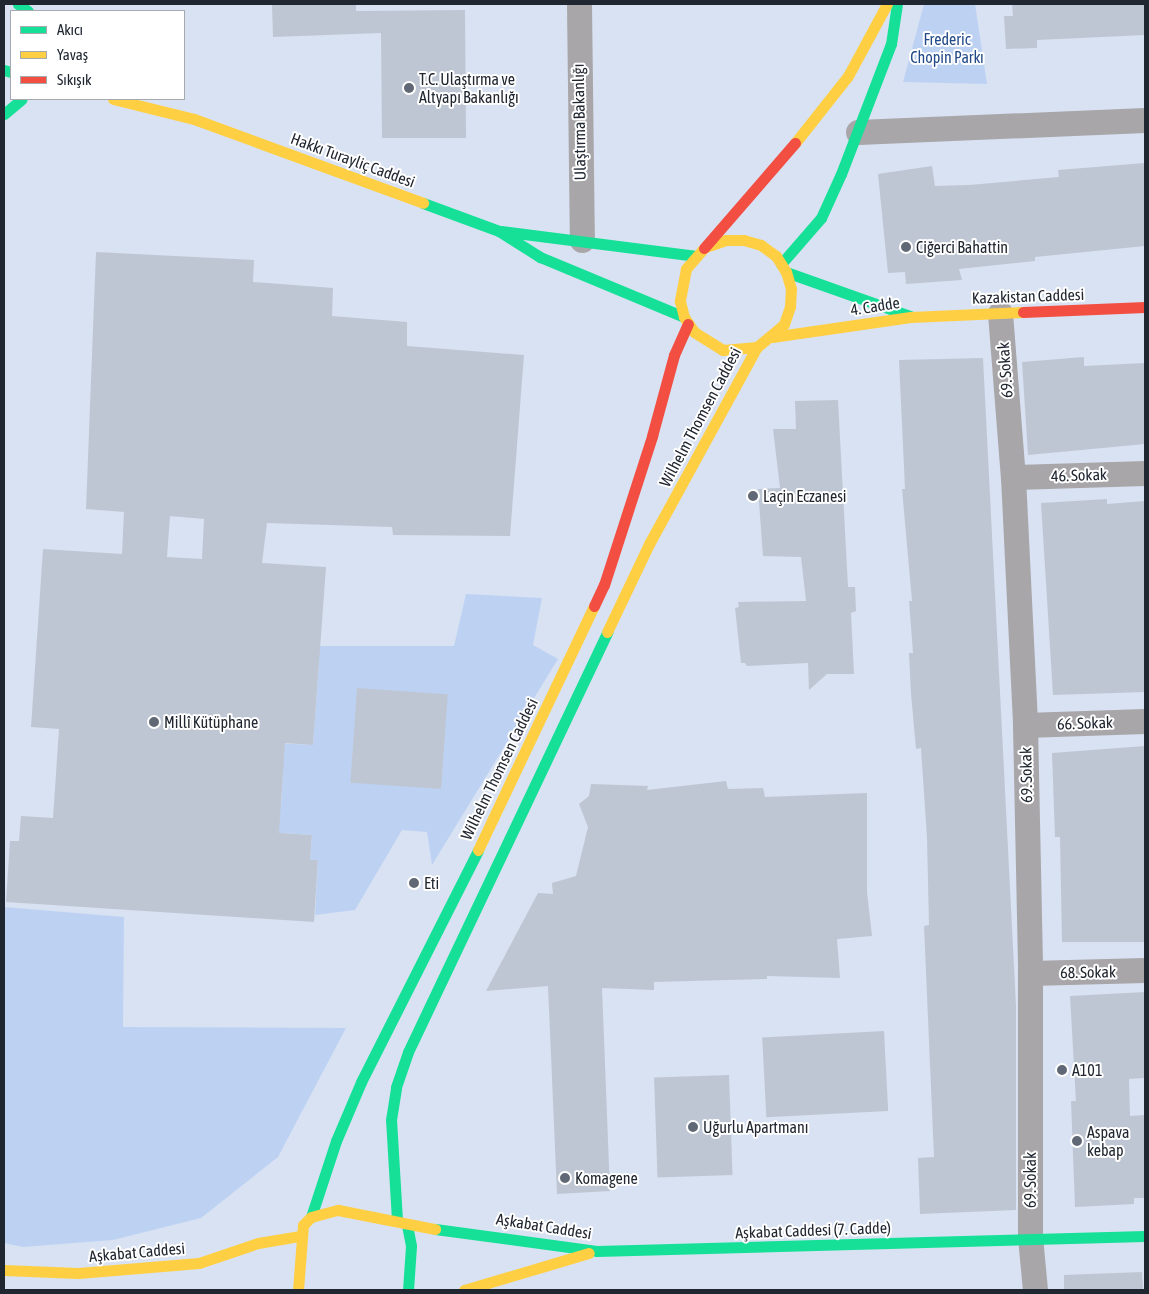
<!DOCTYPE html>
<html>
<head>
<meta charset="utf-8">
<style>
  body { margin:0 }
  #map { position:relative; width:1149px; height:1294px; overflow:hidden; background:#d8e2f2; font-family:"Asap Condensed",sans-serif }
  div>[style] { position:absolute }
  .green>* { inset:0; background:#bdd2f3 }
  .building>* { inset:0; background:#bfc6d3; transform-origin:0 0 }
  .street>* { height:25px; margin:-12.5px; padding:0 12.5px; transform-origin:12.5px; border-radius:12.5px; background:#a8a6a9 }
  .fast>* { height:11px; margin:-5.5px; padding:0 5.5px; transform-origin:5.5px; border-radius:5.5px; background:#16e098 }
  .slow>* { height:11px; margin:-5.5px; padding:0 5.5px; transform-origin:5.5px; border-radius:5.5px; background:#ffcf43 }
  .jam>* { height:11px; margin:-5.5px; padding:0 5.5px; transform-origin:5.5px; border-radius:5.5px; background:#f24e42 }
  .dots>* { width:14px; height:14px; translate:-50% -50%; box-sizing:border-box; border:2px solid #fff; border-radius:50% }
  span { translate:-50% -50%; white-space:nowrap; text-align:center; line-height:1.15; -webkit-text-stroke:4px #fff; paint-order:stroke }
  .park-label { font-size:16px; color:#234a88 }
  .poi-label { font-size:16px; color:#202731 }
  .left { translate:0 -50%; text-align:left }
  .street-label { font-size:16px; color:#202731 }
  .frame { position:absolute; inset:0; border:5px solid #202731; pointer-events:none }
  .legend { position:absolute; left:10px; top:10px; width:175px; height:90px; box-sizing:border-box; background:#fff; border:1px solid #a6a9ad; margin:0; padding:6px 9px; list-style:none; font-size:15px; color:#202731 }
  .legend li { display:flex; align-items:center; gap:10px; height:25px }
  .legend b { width:25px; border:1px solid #a6a9ad }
</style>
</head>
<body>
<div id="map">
  <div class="green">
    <i style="clip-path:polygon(924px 4px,975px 4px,987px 84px,903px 82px)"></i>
    <i style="clip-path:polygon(466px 594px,542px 598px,533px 645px,558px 659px,432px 865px,427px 832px,402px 830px,355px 910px,315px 915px,318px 861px,310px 860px,312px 835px,263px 832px,281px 806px,283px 773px,258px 742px,313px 745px,319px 662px,292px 646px,454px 646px)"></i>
    <i style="clip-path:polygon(4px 907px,124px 917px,123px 1027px,346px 1028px,278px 1157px,201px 1218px,113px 1240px,23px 1247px,4px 1243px)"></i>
  </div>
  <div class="building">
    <i style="clip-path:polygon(272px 4px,356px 4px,356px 11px,465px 10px,466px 138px,382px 138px,381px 33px,273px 37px)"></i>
    <i style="clip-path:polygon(1012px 4px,1145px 4px,1145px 35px,1037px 40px,1037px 48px,1006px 49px,1004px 16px,1013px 16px)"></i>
    <i style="clip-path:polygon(1145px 163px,1145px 246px,1035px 257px,1035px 261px,959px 269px,962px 280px,906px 284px,905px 272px,888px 273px,878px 174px,932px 166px,935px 186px,969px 185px,1059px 177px,1058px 170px)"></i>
    <i style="clip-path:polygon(evenodd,96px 252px,254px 260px,253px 282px,333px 288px,332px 316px,407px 322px,407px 346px,524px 355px,510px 536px,393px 535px,392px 527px,267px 523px,262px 563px,326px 567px,313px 745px,285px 743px,279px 833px,312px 835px,310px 860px,318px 860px,314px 922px,6px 902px,10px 841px,19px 841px,21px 816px,53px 818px,59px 729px,31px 727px,43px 549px,122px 554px,124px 512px,86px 509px,96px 252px,170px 516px,204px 519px,202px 559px,167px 557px,170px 516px)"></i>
    <i style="clip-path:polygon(1084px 357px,1084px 366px,1145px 363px,1145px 444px,1028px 455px,1022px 362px)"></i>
    <i style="clip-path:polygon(983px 358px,1016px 1006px,1016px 1210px,920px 1214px,918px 1158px,934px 1157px,924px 926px,929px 925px,927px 838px,921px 748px,916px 749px,911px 694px,909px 653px,913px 653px,909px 601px,912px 601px,902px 489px,905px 489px,899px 360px)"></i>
    <i style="clip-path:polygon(838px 400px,848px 587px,855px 587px,856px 611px,851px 613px,854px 674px,827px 674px,809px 690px,808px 663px,747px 666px,745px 663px,741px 663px,735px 608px,739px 607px,738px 602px,806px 601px,801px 557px,763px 556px,758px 489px,780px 488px,773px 429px,796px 429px,795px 401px)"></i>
    <i style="clip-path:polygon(1107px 499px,1107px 504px,1145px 501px,1145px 692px,1053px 695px,1041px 503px)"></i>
    <i style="left:357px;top:688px;width:91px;height:95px;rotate:4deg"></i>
    <i style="clip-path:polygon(1145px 746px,1145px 942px,1062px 942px,1060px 837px,1055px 837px,1052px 753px)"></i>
    <i style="clip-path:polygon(726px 781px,728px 789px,763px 788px,765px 797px,867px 793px,867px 892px,872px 936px,837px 939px,840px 978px,767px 976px,767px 979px,654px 982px,654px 990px,602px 988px,610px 1191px,557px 1194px,548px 986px,486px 991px,538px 893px,553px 894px,552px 883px,576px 876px,588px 827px,579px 804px,589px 796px,591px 784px,648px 786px,647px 790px)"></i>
    <i style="clip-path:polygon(1145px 992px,1145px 1078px,1129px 1079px,1130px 1116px,1145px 1115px,1145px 1198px,1134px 1198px,1134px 1204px,1075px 1207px,1071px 1101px,1076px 1101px,1070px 996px)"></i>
    <i style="left:884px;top:1031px;width:80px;height:122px;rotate:87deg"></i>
    <i style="left:729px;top:1075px;width:100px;height:75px;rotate:88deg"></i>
    <i style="clip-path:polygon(1142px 1272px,1143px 1290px,1064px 1290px,1064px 1275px)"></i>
  </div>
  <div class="street">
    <i style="left:579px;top:4px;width:236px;rotate:89.3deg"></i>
    <i style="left:858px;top:132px;width:287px;rotate:-2.4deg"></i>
    <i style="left:1000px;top:313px;width:165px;rotate:85.5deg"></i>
    <i style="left:1013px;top:477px;width:248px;rotate:87.2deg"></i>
    <i style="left:1025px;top:725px;width:248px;rotate:88.8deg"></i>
    <i style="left:1030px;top:973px;width:264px;rotate:90deg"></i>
    <i style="left:1030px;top:1237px;width:53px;rotate:84.6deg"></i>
    <i style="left:1013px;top:477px;width:132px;rotate:-1.7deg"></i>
    <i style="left:1025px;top:725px;width:120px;rotate:-1.9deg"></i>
    <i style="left:1030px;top:973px;width:115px;rotate:-1.5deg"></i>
  </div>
  <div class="fast">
    <i style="left:18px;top:4px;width:12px;rotate:35deg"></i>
    <i style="left:4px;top:70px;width:7px;rotate:16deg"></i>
    <i style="left:4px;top:114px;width:23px;rotate:-40deg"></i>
    <i style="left:423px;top:203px;width:81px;rotate:20.2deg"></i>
    <i style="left:499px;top:231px;width:49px;rotate:32.4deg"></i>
    <i style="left:540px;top:257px;width:156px;rotate:22.6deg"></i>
    <i style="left:501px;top:231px;width:197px;rotate:7.3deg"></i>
    <i style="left:781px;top:264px;width:61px;rotate:-49deg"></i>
    <i style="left:821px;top:218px;width:48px;rotate:-65.6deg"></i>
    <i style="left:841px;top:174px;width:139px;rotate:-69deg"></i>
    <i style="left:891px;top:44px;width:40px;rotate:-81.5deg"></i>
    <i style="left:786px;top:272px;width:132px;rotate:19.5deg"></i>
    <i style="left:311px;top:1217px;width:80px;rotate:-71.8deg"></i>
    <i style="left:336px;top:1141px;width:64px;rotate:-67deg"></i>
    <i style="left:361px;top:1082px;width:260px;rotate:-63.2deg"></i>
    <i style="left:397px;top:1220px;width:100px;rotate:-93.4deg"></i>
    <i style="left:391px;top:1120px;width:33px;rotate:-81deg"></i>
    <i style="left:396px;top:1087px;width:37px;rotate:-71deg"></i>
    <i style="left:408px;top:1052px;width:465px;rotate:-64.6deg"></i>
    <i style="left:407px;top:1225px;width:21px;rotate:79deg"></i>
    <i style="left:411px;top:1246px;width:44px;rotate:93.9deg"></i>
    <i style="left:435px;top:1229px;width:163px;rotate:7.7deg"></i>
    <i style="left:597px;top:1251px;width:548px;rotate:-1.57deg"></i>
  </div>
  <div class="slow">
    <i style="left:113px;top:99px;width:83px;rotate:13.9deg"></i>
    <i style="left:194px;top:119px;width:244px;rotate:20.1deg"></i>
    <i style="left:795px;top:143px;width:85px;rotate:-51.7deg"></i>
    <i style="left:848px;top:76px;width:82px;rotate:-61.6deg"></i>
    <i style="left:704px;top:248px;width:28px;rotate:131deg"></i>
    <i style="left:686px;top:269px;width:33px;rotate:101deg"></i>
    <i style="left:680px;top:301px;width:16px;rotate:76deg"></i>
    <i style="left:684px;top:317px;width:18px;rotate:56deg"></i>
    <i style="left:694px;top:332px;width:34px;rotate:32deg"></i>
    <i style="left:723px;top:350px;width:34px;rotate:-5deg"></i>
    <i style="left:757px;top:347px;width:35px;rotate:-40deg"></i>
    <i style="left:784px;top:324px;width:18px;rotate:-71deg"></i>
    <i style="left:790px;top:307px;width:18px;rotate:-87deg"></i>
    <i style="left:791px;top:289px;width:18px;rotate:-106deg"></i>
    <i style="left:786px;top:272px;width:19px;rotate:-122deg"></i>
    <i style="left:776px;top:256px;width:19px;rotate:-144deg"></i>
    <i style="left:761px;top:245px;width:18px;rotate:-164deg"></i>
    <i style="left:744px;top:240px;width:18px;rotate:180deg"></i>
    <i style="left:726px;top:240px;width:18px;rotate:161deg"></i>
    <i style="left:772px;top:337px;width:140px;rotate:-8.2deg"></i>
    <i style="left:911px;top:317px;width:112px;rotate:-2.6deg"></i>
    <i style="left:607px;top:632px;width:98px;rotate:-64.5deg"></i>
    <i style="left:649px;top:544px;width:225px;rotate:-61.3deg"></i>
    <i style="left:478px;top:850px;width:270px;rotate:-64.6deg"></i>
    <i style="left:4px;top:1270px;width:74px;rotate:2.3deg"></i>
    <i style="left:78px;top:1273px;width:121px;rotate:-4.7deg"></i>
    <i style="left:199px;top:1263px;width:62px;rotate:-18.7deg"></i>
    <i style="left:258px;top:1243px;width:43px;rotate:-9.5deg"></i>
    <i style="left:298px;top:1290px;width:65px;rotate:-85.6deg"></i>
    <i style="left:303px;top:1225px;width:11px;rotate:-45deg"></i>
    <i style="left:311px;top:1217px;width:28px;rotate:-15deg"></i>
    <i style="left:338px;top:1210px;width:99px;rotate:11.1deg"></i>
    <i style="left:464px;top:1290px;width:130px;rotate:-16.5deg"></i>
  </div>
  <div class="jam">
    <i style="left:704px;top:248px;width:139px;rotate:-49.1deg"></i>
    <i style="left:1023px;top:312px;width:122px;rotate:-2.3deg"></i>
    <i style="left:594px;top:606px;width:23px;rotate:-65deg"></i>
    <i style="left:604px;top:585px;width:157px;rotate:-72.1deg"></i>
    <i style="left:652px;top:436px;width:84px;rotate:-74.8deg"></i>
    <i style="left:674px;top:355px;width:34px;rotate:-66deg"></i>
  </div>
  <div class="dots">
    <i style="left:409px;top:88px;background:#606875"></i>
    <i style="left:906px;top:247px;background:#606875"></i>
    <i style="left:753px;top:496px;background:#606875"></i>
    <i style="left:154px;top:722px;background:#606875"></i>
    <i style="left:414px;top:883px;background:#606875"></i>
    <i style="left:1062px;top:1070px;background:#606875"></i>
    <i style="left:693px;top:1127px;background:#606875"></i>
    <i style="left:1077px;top:1141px;background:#606875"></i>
    <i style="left:565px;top:1178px;background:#606875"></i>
  </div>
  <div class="park-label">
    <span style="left:947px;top:48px">Frederic<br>Chopin Parkı</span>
  </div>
  <div class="poi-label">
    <span class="left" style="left:419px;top:88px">T.C. Ulaştırma ve<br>Altyapı Bakanlığı</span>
    <span class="left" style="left:916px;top:247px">Ciğerci Bahattin</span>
    <span class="left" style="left:763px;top:496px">Laçin Eczanesi</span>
    <span class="left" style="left:164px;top:722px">Millî Kütüphane</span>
    <span class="left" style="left:424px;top:883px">Eti</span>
    <span class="left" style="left:1072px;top:1070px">A101</span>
    <span class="left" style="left:703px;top:1127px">Uğurlu Apartmanı</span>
    <span class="left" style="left:1087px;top:1141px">Aspava<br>kebap</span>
    <span class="left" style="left:575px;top:1178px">Komagene</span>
  </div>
  <div class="street-label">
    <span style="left:579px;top:122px;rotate:-91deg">Ulaştırma Bakanlığı</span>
    <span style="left:353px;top:160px;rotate:20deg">Hakkı Turayliç Caddesi</span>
    <span style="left:1028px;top:296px;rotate:-2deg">Kazakistan Caddesi</span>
    <span style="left:875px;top:306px;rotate:-9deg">4. Cadde</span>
    <span style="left:1005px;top:370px;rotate:-94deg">69. Sokak</span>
    <span style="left:700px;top:417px;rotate:-62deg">Wilhelm Thomsen Caddesi</span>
    <span style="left:1079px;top:475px;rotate:-2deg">46. Sokak</span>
    <span style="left:1085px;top:723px;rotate:-2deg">66. Sokak</span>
    <span style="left:499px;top:769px;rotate:-64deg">Wilhelm Thomsen Caddesi</span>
    <span style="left:1026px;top:775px;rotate:-91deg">69. Sokak</span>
    <span style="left:1088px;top:972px;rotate:-1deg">68. Sokak</span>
    <span style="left:1030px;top:1180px;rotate:-90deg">69. Sokak</span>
    <span style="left:544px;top:1226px;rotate:9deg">Aşkabat Caddesi</span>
    <span style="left:813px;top:1230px;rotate:-2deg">Aşkabat Caddesi (7. Cadde)</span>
    <span style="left:137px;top:1252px;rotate:-5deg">Aşkabat Caddesi</span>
  </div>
  <div class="frame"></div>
  <ul class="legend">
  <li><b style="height:6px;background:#16e098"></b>Akıcı</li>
  <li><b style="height:6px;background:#ffcf43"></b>Yavaş</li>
  <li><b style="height:6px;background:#f24e42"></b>Sıkışık</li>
  </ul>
</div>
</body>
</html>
